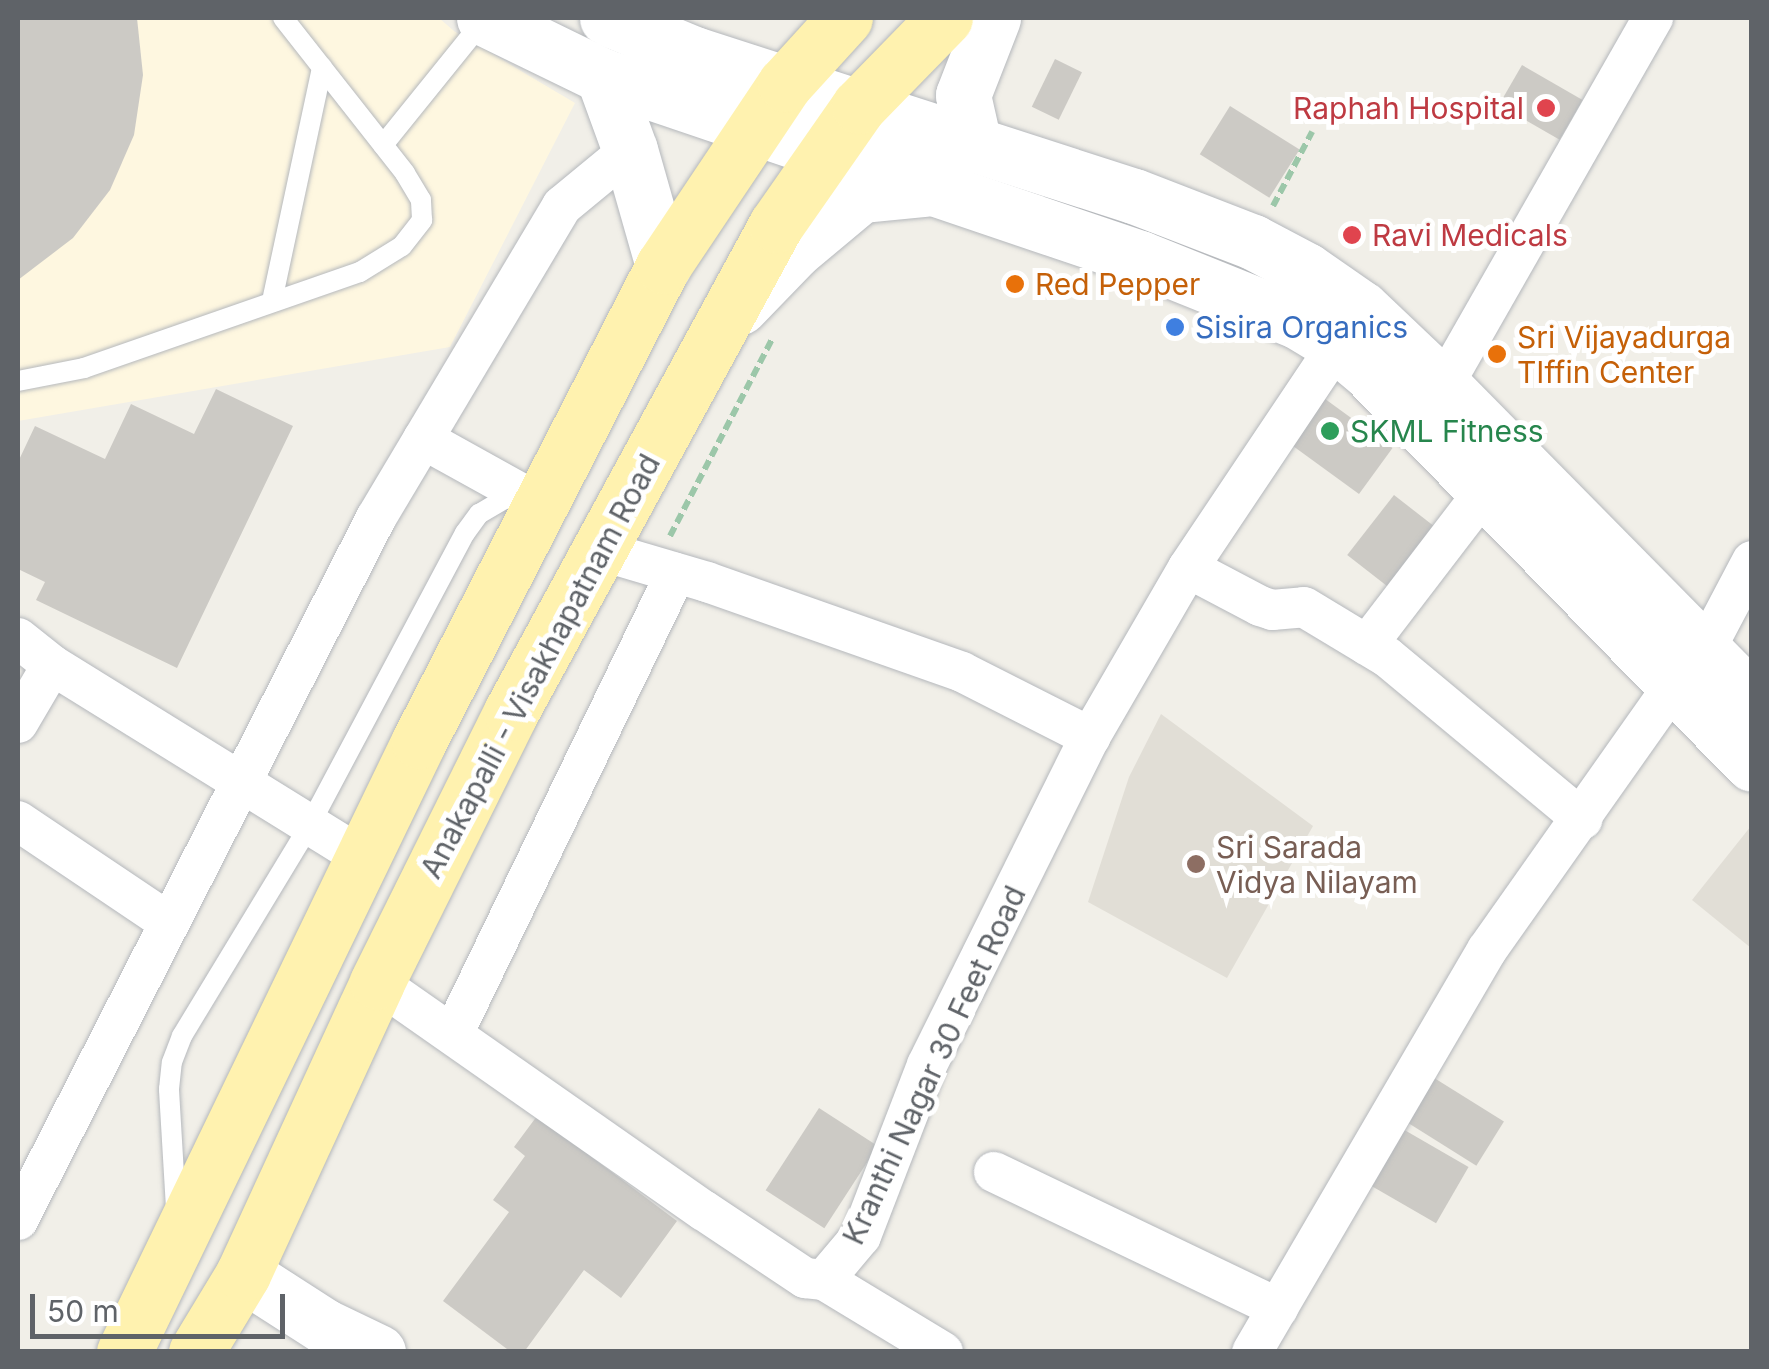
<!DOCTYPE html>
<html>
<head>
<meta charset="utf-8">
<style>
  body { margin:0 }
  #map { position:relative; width:1769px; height:1369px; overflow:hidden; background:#f1efe8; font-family:Inter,sans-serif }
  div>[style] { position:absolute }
  .commercial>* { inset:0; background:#fef7e0 }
  .education>* { inset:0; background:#e1ded6 }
  .building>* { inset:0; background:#cccac5; transform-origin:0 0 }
  .path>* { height:6px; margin-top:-3px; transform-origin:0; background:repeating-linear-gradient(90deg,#9cc7a9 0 10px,transparent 0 15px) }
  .roads { filter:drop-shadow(0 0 2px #b5b8bc) drop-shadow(0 0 2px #b5b8bc) }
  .lane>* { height:20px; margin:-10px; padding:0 10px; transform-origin:10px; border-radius:10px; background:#fff }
  .street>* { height:40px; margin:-20px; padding:0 20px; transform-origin:20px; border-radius:20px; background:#fff }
  .secondary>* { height:55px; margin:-27.5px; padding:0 27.5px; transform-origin:27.5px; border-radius:27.5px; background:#fff }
  .primary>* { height:55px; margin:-27.5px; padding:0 27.5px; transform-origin:27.5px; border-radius:27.5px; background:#fff2af }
  .dots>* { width:28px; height:28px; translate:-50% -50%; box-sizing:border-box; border:5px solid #fff; border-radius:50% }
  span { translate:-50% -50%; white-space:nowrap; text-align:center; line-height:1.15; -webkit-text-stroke:10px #fff; paint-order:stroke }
  .health-label { font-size:30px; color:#be3a42 }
  .right { translate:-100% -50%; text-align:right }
  .left { translate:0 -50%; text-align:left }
  .food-label { font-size:30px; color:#c56008 }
  .shop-label { font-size:30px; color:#366cbe }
  .leisure-label { font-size:30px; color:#27864d }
  .street-label { font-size:30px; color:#5f6368 }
  .education-label { font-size:30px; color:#785e54 }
  .frame { position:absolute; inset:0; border:20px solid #5f6368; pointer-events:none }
  .scale { position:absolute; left:30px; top:1294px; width:255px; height:45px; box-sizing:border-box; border:5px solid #5f6368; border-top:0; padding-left:12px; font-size:30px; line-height:35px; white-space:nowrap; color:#5f6368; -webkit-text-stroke:8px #fff; paint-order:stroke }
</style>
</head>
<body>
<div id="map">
  <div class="commercial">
    <i style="clip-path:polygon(18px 18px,439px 18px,454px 31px,575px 103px,450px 347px,18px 421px)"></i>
  </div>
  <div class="education">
    <i style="clip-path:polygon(1161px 714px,1313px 826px,1227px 978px,1088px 902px,1129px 777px)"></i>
    <i style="clip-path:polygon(1751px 826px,1751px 948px,1692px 900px)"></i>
  </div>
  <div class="building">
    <i style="clip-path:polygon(18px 18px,137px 18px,143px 75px,134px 135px,110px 190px,73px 238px,18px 280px)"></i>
    <i style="left:1055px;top:59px;width:30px;height:53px;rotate:26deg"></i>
    <i style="left:1522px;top:65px;width:70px;height:46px;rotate:30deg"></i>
    <i style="left:1230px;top:106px;width:82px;height:57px;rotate:32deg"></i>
    <i style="left:1310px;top:388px;width:102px;height:57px;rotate:36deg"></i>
    <i style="clip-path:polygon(216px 389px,293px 426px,177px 668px,36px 600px,45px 582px,18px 569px,18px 462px,35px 426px,105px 459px,131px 404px,194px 434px)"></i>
    <i style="left:1394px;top:495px;width:55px;height:76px;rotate:38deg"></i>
    <i style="left:1431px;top:1076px;width:86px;height:52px;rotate:32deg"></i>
    <i style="left:819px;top:1108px;width:70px;height:98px;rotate:33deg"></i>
    <i style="clip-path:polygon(537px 1116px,677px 1221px,621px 1298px,584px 1270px,524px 1352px,511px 1352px,443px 1301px,509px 1212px,493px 1200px,525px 1156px,514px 1147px)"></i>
    <i style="left:1401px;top:1128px;width:78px;height:65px;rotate:30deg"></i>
  </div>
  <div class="path">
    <i style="left:1273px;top:206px;width:84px;rotate:-62.2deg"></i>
    <i style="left:670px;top:536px;width:222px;rotate:-62.6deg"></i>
  </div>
  <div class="roads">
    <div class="lane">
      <i style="left:383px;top:145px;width:161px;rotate:-51.1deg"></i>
      <i style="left:272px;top:301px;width:239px;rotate:-77.9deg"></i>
      <i style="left:18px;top:381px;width:67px;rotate:-11.1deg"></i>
      <i style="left:84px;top:368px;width:292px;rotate:-19.2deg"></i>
      <i style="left:360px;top:272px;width:49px;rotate:-31.8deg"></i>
      <i style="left:402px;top:246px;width:33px;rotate:-52deg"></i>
      <i style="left:422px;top:220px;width:20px;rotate:-93deg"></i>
      <i style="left:421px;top:200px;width:31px;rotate:-121deg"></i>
      <i style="left:405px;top:173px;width:197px;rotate:-128.2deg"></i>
      <i style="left:176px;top:1208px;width:119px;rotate:-93.4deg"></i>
      <i style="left:169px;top:1089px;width:27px;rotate:-84deg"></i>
      <i style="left:172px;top:1062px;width:28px;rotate:-69deg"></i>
      <i style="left:182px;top:1036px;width:243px;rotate:-58.8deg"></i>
      <i style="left:308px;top:828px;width:334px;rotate:-62deg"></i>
      <i style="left:465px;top:533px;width:24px;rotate:-54deg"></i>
      <i style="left:479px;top:514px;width:45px;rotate:-30.5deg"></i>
    </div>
    <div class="street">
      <i style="left:1443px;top:386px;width:424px;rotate:-60.3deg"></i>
      <i style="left:423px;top:439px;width:107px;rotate:29deg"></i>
      <i style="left:599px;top:550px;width:113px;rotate:16.5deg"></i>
      <i style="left:707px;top:582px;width:270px;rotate:19.4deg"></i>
      <i style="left:962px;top:672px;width:144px;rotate:26.9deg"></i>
      <i style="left:1090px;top:737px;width:195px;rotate:-59.9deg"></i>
      <i style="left:1188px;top:568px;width:295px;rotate:-56.2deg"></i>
      <i style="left:1188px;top:568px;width:81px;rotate:27.8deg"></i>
      <i style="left:1260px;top:606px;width:13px;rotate:18deg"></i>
      <i style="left:1272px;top:610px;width:32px;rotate:-5deg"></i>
      <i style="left:1304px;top:607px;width:97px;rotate:31.1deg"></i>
      <i style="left:1387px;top:657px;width:254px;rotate:39.7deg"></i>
      <i style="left:18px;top:638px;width:43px;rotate:38.5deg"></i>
      <i style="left:1367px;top:645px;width:193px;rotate:-52.6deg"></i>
      <i style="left:18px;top:723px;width:67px;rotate:-59.6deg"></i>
      <i style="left:52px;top:665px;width:366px;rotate:31.8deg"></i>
      <i style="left:18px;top:821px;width:179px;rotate:33.9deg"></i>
      <i style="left:377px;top:982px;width:398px;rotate:35deg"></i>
      <i style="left:703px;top:1210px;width:123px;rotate:33.7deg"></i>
      <i style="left:805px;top:1278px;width:19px;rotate:6deg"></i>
      <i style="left:824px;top:1280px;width:57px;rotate:-49.9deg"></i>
      <i style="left:861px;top:1236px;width:183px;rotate:-68.9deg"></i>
      <i style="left:927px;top:1065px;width:366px;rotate:-63.6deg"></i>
      <i style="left:453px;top:1034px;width:512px;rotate:-64.19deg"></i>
      <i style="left:994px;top:1172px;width:315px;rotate:25.6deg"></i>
      <i style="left:18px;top:1220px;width:788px;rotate:-62.98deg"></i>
      <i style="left:376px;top:518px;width:363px;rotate:-59.2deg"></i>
      <i style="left:562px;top:206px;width:88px;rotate:-39.5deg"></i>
      <i style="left:824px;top:1280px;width:139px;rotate:31.2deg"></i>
      <i style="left:1252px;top:1352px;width:466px;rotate:-59.7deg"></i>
      <i style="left:1487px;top:950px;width:323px;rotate:-54.8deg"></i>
      <i style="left:1673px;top:686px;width:44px;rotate:-46.8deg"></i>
      <i style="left:1703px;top:654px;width:105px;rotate:-62.2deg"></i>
    </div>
    <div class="secondary">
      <i style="left:484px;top:18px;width:132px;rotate:26deg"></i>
      <i style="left:603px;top:76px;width:567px;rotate:18.72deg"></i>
      <i style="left:1140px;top:258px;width:169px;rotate:21.9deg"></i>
      <i style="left:1297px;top:321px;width:47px;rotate:31deg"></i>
      <i style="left:1337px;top:345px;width:40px;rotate:40deg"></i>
      <i style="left:1368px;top:371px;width:549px;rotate:45.66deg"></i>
      <i style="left:607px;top:18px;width:94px;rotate:22.5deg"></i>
      <i style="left:694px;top:54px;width:462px;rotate:17.9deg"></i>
      <i style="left:1134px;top:196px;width:128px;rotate:21.1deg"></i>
      <i style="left:1253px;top:242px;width:60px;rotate:27.8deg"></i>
      <i style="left:1306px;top:270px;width:68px;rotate:34.9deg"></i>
      <i style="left:1362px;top:309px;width:112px;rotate:43.5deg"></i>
      <i style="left:1443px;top:386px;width:440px;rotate:45.4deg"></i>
      <i style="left:603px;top:76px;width:79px;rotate:70deg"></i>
      <i style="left:630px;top:150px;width:121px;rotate:74.1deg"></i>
      <i style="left:974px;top:144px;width:50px;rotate:-102.7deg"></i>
      <i style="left:963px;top:95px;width:83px;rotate:-68.7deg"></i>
      <i style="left:740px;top:307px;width:78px;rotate:-46deg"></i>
      <i style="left:794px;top:251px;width:87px;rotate:-39.9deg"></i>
      <i style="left:861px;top:195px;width:64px;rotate:-5.4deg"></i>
      <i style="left:243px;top:1274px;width:96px;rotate:32.7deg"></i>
      <i style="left:324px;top:1326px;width:60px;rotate:25.7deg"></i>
    </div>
    <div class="primary">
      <i style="left:124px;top:1352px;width:678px;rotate:-64.23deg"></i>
      <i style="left:419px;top:741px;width:534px;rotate:-62.81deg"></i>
      <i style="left:663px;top:266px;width:219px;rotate:-56.2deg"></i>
      <i style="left:785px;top:84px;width:89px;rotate:-47.7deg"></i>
      <i style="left:196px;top:1352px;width:91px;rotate:-58.9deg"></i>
      <i style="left:243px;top:1274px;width:321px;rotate:-65.3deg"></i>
      <i style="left:377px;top:982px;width:301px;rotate:-63.6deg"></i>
      <i style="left:511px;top:712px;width:554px;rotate:-61.45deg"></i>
      <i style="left:776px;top:225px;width:145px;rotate:-55.1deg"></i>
      <i style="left:859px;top:106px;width:123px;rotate:-45.7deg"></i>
    </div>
  </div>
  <div class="dots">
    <i style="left:1546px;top:108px;background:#e0444e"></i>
    <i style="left:1352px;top:235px;background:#e0444e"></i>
    <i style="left:1015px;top:284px;background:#e8710a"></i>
    <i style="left:1175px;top:327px;background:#3f7fe0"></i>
    <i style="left:1497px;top:354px;background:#e8710a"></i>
    <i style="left:1330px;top:431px;background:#2e9e5b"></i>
    <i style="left:1196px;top:864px;background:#8d6e63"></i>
  </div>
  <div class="health-label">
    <span class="right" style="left:1524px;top:108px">Raphah Hospital</span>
    <span class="left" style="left:1372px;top:235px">Ravi Medicals</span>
  </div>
  <div class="food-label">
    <span class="left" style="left:1035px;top:284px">Red Pepper</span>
    <span class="left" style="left:1517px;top:354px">Sri Vijayadurga<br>TIffin Center</span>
  </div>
  <div class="shop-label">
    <span class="left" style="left:1195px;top:327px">Sisira Organics</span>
  </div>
  <div class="leisure-label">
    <span class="left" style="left:1350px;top:431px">SKML Fitness</span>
  </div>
  <div class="street-label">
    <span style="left:540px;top:666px;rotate:-62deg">Anakapalli - Visakhapatnam Road</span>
    <span style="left:934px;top:1065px;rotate:-65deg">Kranthi Nagar 30 Feet Road</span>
  </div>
  <div class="education-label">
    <span class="left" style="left:1216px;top:864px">Sri Sarada<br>Vidya Nilayam</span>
  </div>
  <div class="frame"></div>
  <div class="scale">50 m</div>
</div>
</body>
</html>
